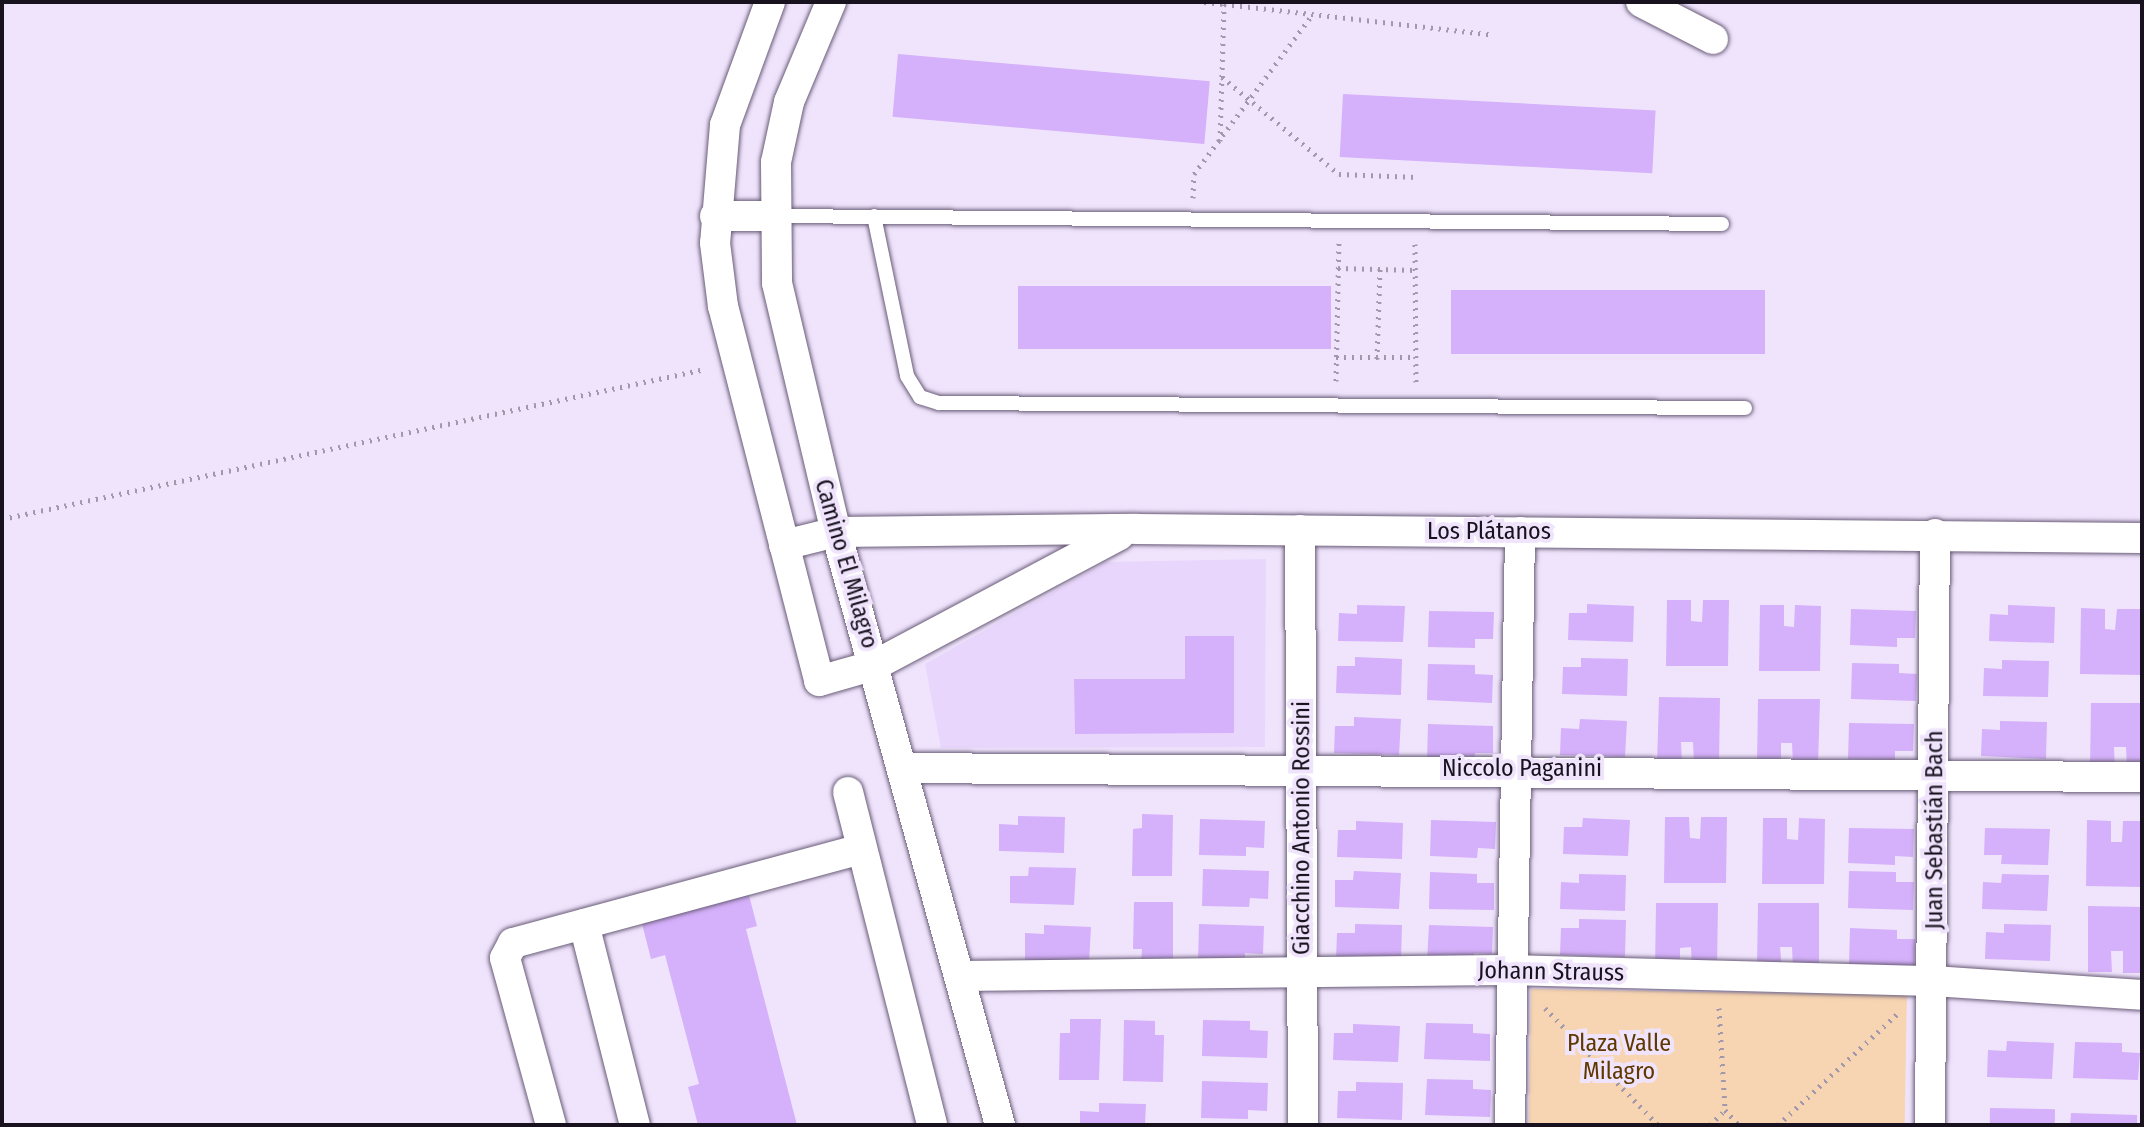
<!DOCTYPE html>
<html>
<head>
<meta charset="utf-8">
<style>
  body { margin:0 }
  #map { position:relative; width:2144px; height:1127px; overflow:hidden; background:#f0e4fd; font-family:"Fira Sans Condensed",sans-serif }
  div>[style] { position:absolute }
  .built>* { inset:0; background:#e9d6fc }
  .green>* { inset:0; background:#f7d5b2; transform-origin:0 0 }
  .building>* { inset:0; background:#d5b0fb; transform-origin:0 0 }
  .path>* { height:5px; margin-top:-2.5px; transform-origin:0; background:repeating-linear-gradient(90deg,#a198ac 0 2px,transparent 0 8px) }
  .roads { filter:drop-shadow(0 0 2px #695c77) drop-shadow(0 0 2px #695c77) }
  .lane>* { height:14px; margin:-7px; padding:0 7px; transform-origin:7px; border-radius:7px; background:#fff }
  .street>* { height:30px; margin:-15px; padding:0 15px; transform-origin:15px; border-radius:15px; background:#fff }
  span { translate:-50% -50%; white-space:nowrap; text-align:center; line-height:1.15; -webkit-text-stroke:8px #f0e4fd; paint-order:stroke }
  .street-label { font-size:24px; color:#17121d }
  .park-label { font-size:24px; color:#5f3800 }
  .frame { position:absolute; inset:0; border:4px solid #17121d; pointer-events:none }
</style>
</head>
<body>
<div id="map">
  <div class="built">
    <i style="clip-path:polygon(1266px 559px,1265px 747px,941px 748px,925px 664px,1106px 562px)"></i>
  </div>
  <div class="green">
    <i style="left:1531px;top:989px;width:376px;height:136px;rotate:1deg"></i>
  </div>
  <div class="building">
    <i style="left:898px;top:54px;width:313px;height:63px;rotate:5deg"></i>
    <i style="left:1343px;top:94px;width:313px;height:63px;rotate:3deg"></i>
    <i style="left:1331px;top:286px;width:63px;height:313px;rotate:90deg"></i>
    <i style="left:1765px;top:290px;width:64px;height:314px;rotate:90deg"></i>
    <i style="clip-path:polygon(1667px 600px,1691px 600px,1691px 621px,1702px 622px,1703px 600px,1729px 600px,1728px 666px,1666px 666px)"></i>
    <i style="clip-path:polygon(1587px 604px,1634px 606px,1633px 642px,1568px 640px,1569px 613px,1587px 613px)"></i>
    <i style="clip-path:polygon(1357px 605px,1405px 606px,1403px 642px,1338px 641px,1339px 613px,1357px 614px)"></i>
    <i style="clip-path:polygon(1760px 605px,1784px 605px,1784px 626px,1794px 627px,1795px 605px,1821px 606px,1820px 671px,1759px 671px)"></i>
    <i style="clip-path:polygon(2008px 605px,2055px 607px,2054px 643px,1989px 641px,1990px 614px,2008px 615px)"></i>
    <i style="clip-path:polygon(2081px 608px,2105px 609px,2105px 629px,2115px 630px,2117px 609px,2142px 609px,2142px 675px,2080px 674px)"></i>
    <i style="clip-path:polygon(1851px 609px,1916px 611px,1915px 638px,1897px 638px,1897px 647px,1850px 645px)"></i>
    <i style="clip-path:polygon(1429px 611px,1494px 612px,1493px 639px,1475px 639px,1475px 648px,1428px 647px)"></i>
    <i style="clip-path:polygon(1185px 636px,1234px 636px,1234px 733px,1075px 734px,1074px 679px,1185px 679px)"></i>
    <i style="clip-path:polygon(1355px 657px,1402px 659px,1401px 695px,1336px 693px,1337px 666px,1355px 666px)"></i>
    <i style="clip-path:polygon(1581px 658px,1628px 659px,1627px 696px,1562px 694px,1563px 667px,1581px 667px)"></i>
    <i style="clip-path:polygon(2002px 660px,2049px 661px,2048px 697px,1983px 696px,1984px 668px,2002px 669px)"></i>
    <i style="clip-path:polygon(1852px 663px,1899px 664px,1899px 673px,1917px 674px,1916px 701px,1851px 699px)"></i>
    <i style="clip-path:polygon(1428px 664px,1475px 665px,1475px 674px,1493px 675px,1492px 703px,1427px 700px)"></i>
    <i style="clip-path:polygon(1659px 697px,1720px 698px,1719px 764px,1694px 764px,1693px 742px,1681px 742px,1682px 764px,1657px 763px)"></i>
    <i style="clip-path:polygon(1758px 699px,1820px 699px,1818px 765px,1793px 765px,1792px 743px,1781px 743px,1781px 765px,1757px 765px)"></i>
    <i style="clip-path:polygon(2091px 703px,2142px 703px,2142px 769px,2127px 769px,2126px 747px,2114px 747px,2115px 769px,2090px 769px)"></i>
    <i style="clip-path:polygon(1354px 717px,1401px 719px,1399px 755px,1334px 753px,1335px 726px,1354px 726px)"></i>
    <i style="clip-path:polygon(1580px 719px,1627px 721px,1625px 757px,1560px 755px,1561px 728px,1579px 729px)"></i>
    <i style="clip-path:polygon(2000px 721px,2047px 722px,2046px 759px,1981px 756px,1982px 729px,2000px 730px)"></i>
    <i style="clip-path:polygon(1849px 723px,1914px 724px,1913px 751px,1895px 751px,1895px 760px,1848px 759px)"></i>
    <i style="clip-path:polygon(1428px 724px,1493px 726px,1493px 753px,1475px 753px,1474px 762px,1427px 761px)"></i>
    <i style="clip-path:polygon(1142px 814px,1173px 815px,1172px 876px,1132px 876px,1133px 829px,1142px 828px)"></i>
    <i style="clip-path:polygon(1018px 816px,1065px 817px,1064px 853px,999px 851px,999px 824px,1018px 825px)"></i>
    <i style="clip-path:polygon(1665px 817px,1689px 817px,1690px 838px,1700px 839px,1701px 817px,1727px 817px,1726px 883px,1664px 883px)"></i>
    <i style="clip-path:polygon(1583px 818px,1630px 820px,1628px 856px,1563px 854px,1564px 827px,1582px 827px)"></i>
    <i style="clip-path:polygon(1763px 818px,1787px 818px,1787px 839px,1798px 840px,1799px 818px,1825px 819px,1824px 884px,1762px 884px)"></i>
    <i style="clip-path:polygon(1200px 819px,1265px 821px,1264px 848px,1246px 847px,1246px 856px,1199px 855px)"></i>
    <i style="clip-path:polygon(1431px 820px,1496px 822px,1495px 849px,1478px 848px,1477px 858px,1430px 856px)"></i>
    <i style="clip-path:polygon(2087px 820px,2111px 821px,2111px 842px,2122px 842px,2123px 821px,2142px 821px,2142px 887px,2086px 886px)"></i>
    <i style="clip-path:polygon(1356px 821px,1403px 823px,1402px 859px,1337px 857px,1338px 830px,1356px 830px)"></i>
    <i style="clip-path:polygon(1849px 828px,1914px 829px,1913px 857px,1895px 856px,1895px 865px,1848px 863px)"></i>
    <i style="clip-path:polygon(1985px 828px,2050px 829px,2048px 865px,2001px 864px,2002px 855px,1984px 855px)"></i>
    <i style="clip-path:polygon(1029px 867px,1076px 868px,1074px 905px,1010px 903px,1010px 876px,1028px 876px)"></i>
    <i style="clip-path:polygon(1203px 869px,1269px 871px,1268px 899px,1250px 898px,1249px 907px,1202px 906px)"></i>
    <i style="clip-path:polygon(1354px 871px,1401px 873px,1399px 909px,1335px 907px,1335px 880px,1353px 880px)"></i>
    <i style="clip-path:polygon(1849px 871px,1896px 872px,1896px 882px,1914px 882px,1913px 910px,1848px 908px)"></i>
    <i style="clip-path:polygon(1430px 872px,1477px 874px,1477px 883px,1494px 883px,1494px 910px,1429px 909px)"></i>
    <i style="clip-path:polygon(1579px 874px,1626px 875px,1625px 911px,1560px 909px,1561px 882px,1579px 883px)"></i>
    <i style="clip-path:polygon(2002px 874px,2049px 875px,2047px 911px,1982px 909px,1983px 882px,2001px 883px)"></i>
    <i style="clip-path:polygon(746px 884px,757px 926px,746px 929px,797px 1125px,698px 1125px,688px 1087px,699px 1084px,665px 955px,651px 959px,639px 912px)"></i>
    <i style="clip-path:polygon(1134px 902px,1173px 902px,1173px 963px,1141px 963px,1142px 949px,1133px 949px)"></i>
    <i style="clip-path:polygon(1656px 903px,1718px 903px,1717px 969px,1692px 969px,1691px 947px,1680px 948px,1680px 969px,1655px 969px)"></i>
    <i style="clip-path:polygon(1758px 903px,1819px 903px,1819px 969px,1793px 969px,1792px 947px,1780px 947px,1782px 969px,1757px 968px)"></i>
    <i style="clip-path:polygon(2088px 906px,2142px 907px,2142px 973px,2123px 973px,2123px 951px,2111px 951px,2112px 972px,2088px 972px)"></i>
    <i style="clip-path:polygon(1579px 919px,1626px 920px,1625px 957px,1560px 955px,1561px 928px,1579px 928px)"></i>
    <i style="clip-path:polygon(1199px 924px,1264px 926px,1263px 954px,1245px 953px,1245px 962px,1198px 961px)"></i>
    <i style="clip-path:polygon(1355px 924px,1402px 925px,1401px 961px,1336px 960px,1337px 933px,1355px 933px)"></i>
    <i style="clip-path:polygon(2004px 924px,2051px 925px,2050px 961px,1985px 959px,1986px 932px,2004px 933px)"></i>
    <i style="clip-path:polygon(1044px 925px,1091px 927px,1089px 963px,1025px 961px,1025px 933px,1044px 934px)"></i>
    <i style="clip-path:polygon(1429px 925px,1493px 927px,1492px 954px,1474px 953px,1474px 962px,1427px 961px)"></i>
    <i style="clip-path:polygon(1850px 928px,1897px 930px,1897px 939px,1915px 939px,1914px 967px,1849px 965px)"></i>
    <i style="clip-path:polygon(1070px 1019px,1101px 1019px,1099px 1080px,1059px 1080px,1060px 1033px,1070px 1033px)"></i>
    <i style="clip-path:polygon(1124px 1020px,1155px 1021px,1155px 1035px,1164px 1035px,1163px 1082px,1123px 1081px)"></i>
    <i style="clip-path:polygon(1203px 1020px,1250px 1021px,1250px 1030px,1268px 1031px,1267px 1058px,1202px 1056px)"></i>
    <i style="clip-path:polygon(1426px 1023px,1473px 1024px,1473px 1033px,1490px 1034px,1490px 1061px,1424px 1059px)"></i>
    <i style="clip-path:polygon(1353px 1024px,1400px 1026px,1398px 1062px,1333px 1060px,1334px 1033px,1353px 1033px)"></i>
    <i style="clip-path:polygon(2007px 1041px,2054px 1043px,2052px 1079px,1987px 1077px,1988px 1050px,2006px 1051px)"></i>
    <i style="clip-path:polygon(2075px 1042px,2122px 1043px,2122px 1052px,2140px 1053px,2138px 1080px,2073px 1078px)"></i>
    <i style="clip-path:polygon(1427px 1079px,1473px 1080px,1473px 1089px,1491px 1090px,1490px 1117px,1425px 1115px)"></i>
    <i style="clip-path:polygon(1202px 1081px,1268px 1083px,1267px 1111px,1248px 1110px,1248px 1119px,1201px 1118px)"></i>
    <i style="clip-path:polygon(1356px 1082px,1403px 1083px,1402px 1120px,1337px 1118px,1338px 1091px,1356px 1091px)"></i>
    <i style="clip-path:polygon(1099px 1103px,1146px 1104px,1145px 1125px,1080px 1125px,1080px 1111px,1099px 1112px)"></i>
    <i style="left:1990px;top:1108px;width:65px;height:17px;rotate:1deg"></i>
    <i style="clip-path:polygon(2071px 1113px,2137px 1115px,2137px 1125px,2070px 1125px)"></i>
  </div>
  <div class="path">
    <i style="left:1204px;top:2px;width:20px;rotate:6deg"></i>
    <i style="left:1222px;top:77px;width:152px;rotate:39.7deg"></i>
    <i style="left:1339px;top:174px;width:78px;rotate:2.2deg"></i>
    <i style="left:1220px;top:141px;width:137px;rotate:-88.3deg"></i>
    <i style="left:1224px;top:4px;width:267px;rotate:6.5deg"></i>
    <i style="left:1193px;top:198px;width:24px;rotate:-88deg"></i>
    <i style="left:1194px;top:174px;width:198px;rotate:-53.4deg"></i>
    <i style="left:1415px;top:244px;width:138px;rotate:89.6deg"></i>
    <i style="left:1338px;top:268px;width:78px;rotate:1.5deg"></i>
    <i style="left:1336px;top:357px;width:80px"></i>
    <i style="left:1377px;top:359px;width:91px;rotate:-88.1deg"></i>
    <i style="left:1336px;top:381px;width:138px;rotate:-88.8deg"></i>
    <i style="left:2px;top:519px;width:719px;rotate:-12.04deg"></i>
    <i style="left:1545px;top:1008px;width:163px;rotate:46deg"></i>
    <i style="left:1719px;top:1008px;width:102px;rotate:86.6deg"></i>
    <i style="left:1725px;top:1110px;width:21px;rotate:47deg"></i>
    <i style="left:1710px;top:1125px;width:21px;rotate:-45deg"></i>
    <i style="left:1778px;top:1125px;width:163px;rotate:-43deg"></i>
  </div>
  <div class="roads">
    <div class="lane">
      <i style="left:773px;top:216px;width:949px;rotate:0.48deg"></i>
      <i style="left:874px;top:216px;width:163px;rotate:78.3deg"></i>
      <i style="left:907px;top:376px;width:25px;rotate:58deg"></i>
      <i style="left:920px;top:397px;width:20px;rotate:18deg"></i>
      <i style="left:939px;top:403px;width:806px;rotate:0.36deg"></i>
    </div>
    <div class="street">
      <i style="left:770px;top:2px;width:131px;rotate:110.1deg"></i>
      <i style="left:725px;top:125px;width:118px;rotate:94.8deg"></i>
      <i style="left:715px;top:243px;width:64px;rotate:82.8deg"></i>
      <i style="left:723px;top:306px;width:387px;rotate:75.6deg"></i>
      <i style="left:819px;top:681px;width:58px;rotate:-15.9deg"></i>
      <i style="left:875px;top:665px;width:277px;rotate:-28deg"></i>
      <i style="left:831px;top:2px;width:108px;rotate:112.8deg"></i>
      <i style="left:789px;top:102px;width:61px;rotate:102.2deg"></i>
      <i style="left:776px;top:162px;width:121px;rotate:89.5deg"></i>
      <i style="left:777px;top:283px;width:256px;rotate:76.7deg"></i>
      <i style="left:836px;top:532px;width:615px;rotate:74.54deg"></i>
      <i style="left:1641px;top:2px;width:81px;rotate:27.2deg"></i>
      <i style="left:715px;top:216px;width:57px"></i>
      <i style="left:1300px;top:530px;width:595px;rotate:89.71deg"></i>
      <i style="left:784px;top:545px;width:54px;rotate:-14deg"></i>
      <i style="left:836px;top:532px;width:301px;rotate:-0.6deg"></i>
      <i style="left:1137px;top:529px;width:1005px;rotate:0.51deg"></i>
      <i style="left:902px;top:768px;width:1240px;rotate:0.42deg"></i>
      <i style="left:848px;top:792px;width:343px;rotate:75.8deg"></i>
      <i style="left:584px;top:924px;width:207px;rotate:75.8deg"></i>
      <i style="left:960px;top:976px;width:548px;rotate:-0.63deg"></i>
      <i style="left:1508px;top:970px;width:425px;rotate:1.5deg"></i>
      <i style="left:1933px;top:981px;width:209px;rotate:3.8deg"></i>
      <i style="left:551px;top:1125px;width:173px;rotate:-105.4deg"></i>
      <i style="left:505px;top:958px;width:17px;rotate:-62deg"></i>
      <i style="left:513px;top:943px;width:360px;rotate:-15.1deg"></i>
      <i style="left:1510px;top:1125px;width:593px;rotate:-89.03deg"></i>
      <i style="left:1930px;top:1125px;width:591px;rotate:-89.52deg"></i>
    </div>
  </div>
  <div class="street-label">
    <span style="left:1489px;top:532px">Los Plátanos</span>
    <span style="left:846px;top:564px;rotate:74deg">Camino El Milagro</span>
    <span style="left:1522px;top:769px">Niccolo Paganini</span>
    <span style="left:1302px;top:828px;rotate:-90deg">Giacchino Antonio Rossini</span>
    <span style="left:1935px;top:830px;rotate:-90deg">Juan Sebastián Bach</span>
    <span style="left:1551px;top:972px;rotate:1deg">Johann Strauss</span>
  </div>
  <div class="park-label">
    <span style="left:1619px;top:1058px">Plaza Valle<br>Milagro</span>
  </div>
  <div class="frame"></div>
</div>
</body>
</html>
